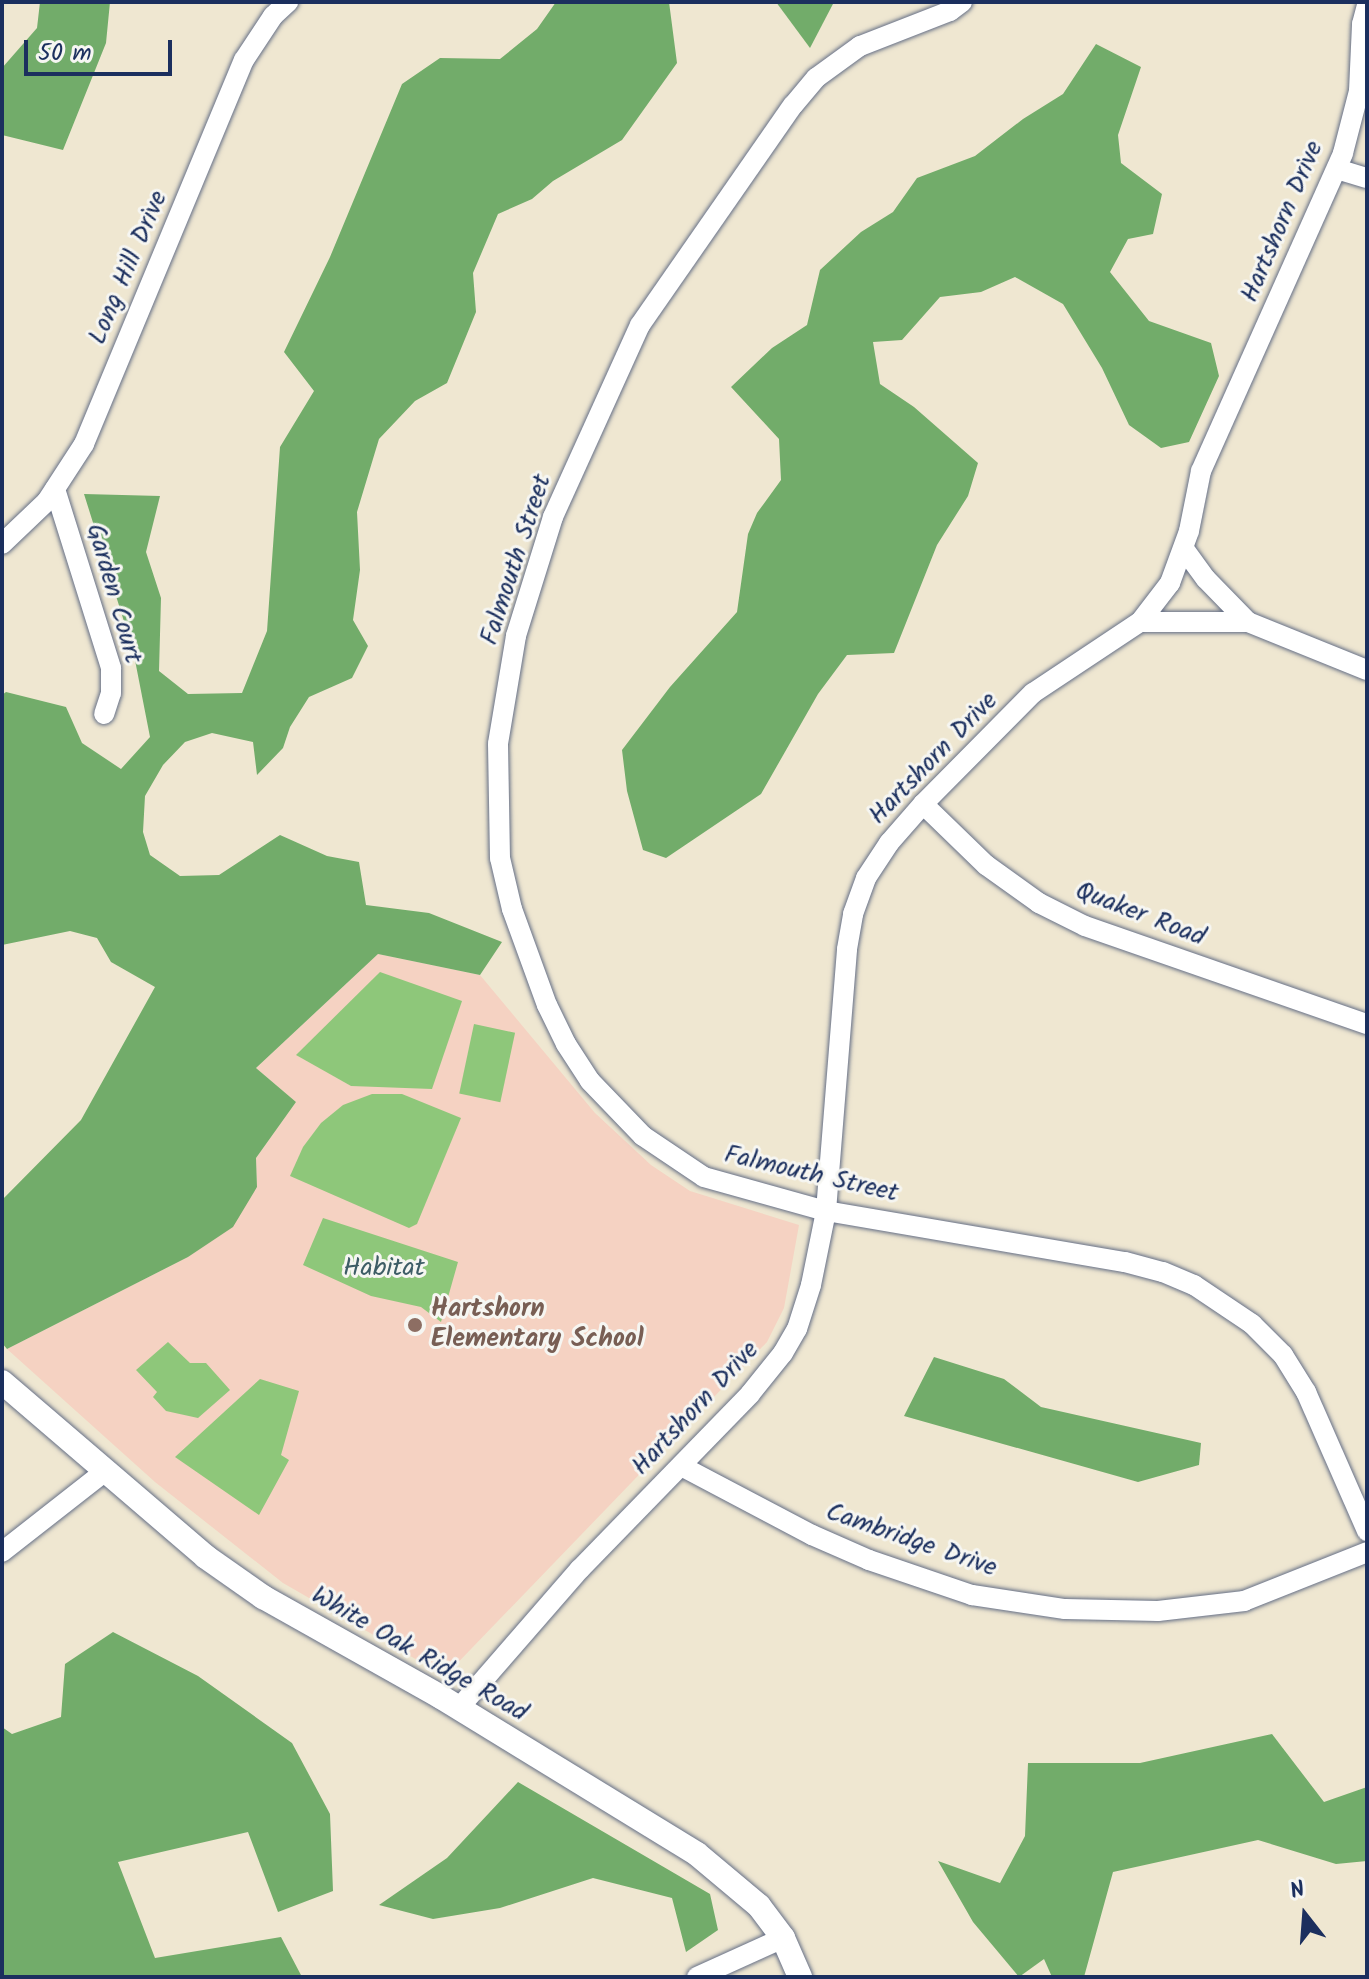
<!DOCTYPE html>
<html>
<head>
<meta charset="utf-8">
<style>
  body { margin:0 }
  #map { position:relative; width:1369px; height:1979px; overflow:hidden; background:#efe7d1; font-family:Kalam,sans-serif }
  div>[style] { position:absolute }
  .built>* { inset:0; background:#f5d2c2 }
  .green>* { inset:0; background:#8ec77a; transform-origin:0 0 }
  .forest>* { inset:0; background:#72ac6a }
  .roads { filter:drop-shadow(0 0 2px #656f86) drop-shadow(0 0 2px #656f86) }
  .minor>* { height:20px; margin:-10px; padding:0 10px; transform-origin:10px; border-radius:10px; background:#fff }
  .tertiary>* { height:24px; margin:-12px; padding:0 12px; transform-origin:12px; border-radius:12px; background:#fff }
  .dots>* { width:22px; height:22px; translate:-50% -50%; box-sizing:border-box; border:4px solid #f6f6f2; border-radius:50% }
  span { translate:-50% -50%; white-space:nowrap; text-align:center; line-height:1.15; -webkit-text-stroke:6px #f6f6f2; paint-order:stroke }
  .street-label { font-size:26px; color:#1b2f5e }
  .park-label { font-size:26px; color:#3e5d66 }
  .education-label { font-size:26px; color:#785e54; font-weight:700 }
  .left { translate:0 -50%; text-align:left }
  .frame { position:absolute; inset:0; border:4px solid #1b2f5e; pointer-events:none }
  .north { position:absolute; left:1265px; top:1875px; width:80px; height:80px; -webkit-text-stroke:6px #f6f6f2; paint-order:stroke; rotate:343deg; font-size:22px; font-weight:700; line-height:32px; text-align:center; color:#1b2f5e }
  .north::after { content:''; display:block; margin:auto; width:28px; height:36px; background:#1b2f5e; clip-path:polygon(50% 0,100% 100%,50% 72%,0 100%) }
  .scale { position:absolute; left:24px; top:40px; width:148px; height:36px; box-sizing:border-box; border:4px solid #1b2f5e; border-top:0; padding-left:10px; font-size:24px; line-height:28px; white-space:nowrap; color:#1b2f5e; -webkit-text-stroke:6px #f6f6f2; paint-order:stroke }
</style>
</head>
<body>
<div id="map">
  <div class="built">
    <i style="clip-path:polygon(378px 954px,480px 975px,595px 1113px,651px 1165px,690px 1191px,799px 1225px,784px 1308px,767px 1342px,445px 1676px,283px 1583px,155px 1482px,7px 1349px,188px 1257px,257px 1187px,256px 1158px,296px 1102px,256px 1068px)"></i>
  </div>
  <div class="green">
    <i style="clip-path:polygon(380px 972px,462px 1001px,432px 1089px,351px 1086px,296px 1055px)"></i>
    <i style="left:474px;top:1024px;width:42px;height:71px;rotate:12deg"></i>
    <i style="clip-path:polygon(372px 1094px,402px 1094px,461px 1118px,417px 1224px,409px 1228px,290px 1176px,303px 1147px,321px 1123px,343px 1105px)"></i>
    <i style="clip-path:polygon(323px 1218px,458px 1262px,441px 1322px,421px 1307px,371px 1296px,303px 1265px)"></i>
    <i style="clip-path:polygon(168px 1342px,190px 1363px,206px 1363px,230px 1390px,198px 1418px,166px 1411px,153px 1397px,157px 1392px,136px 1370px)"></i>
    <i style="clip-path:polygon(260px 1379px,299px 1391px,281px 1455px,289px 1460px,259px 1515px,175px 1457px)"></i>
  </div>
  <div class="forest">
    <i style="clip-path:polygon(40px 2px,110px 2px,106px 43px,63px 150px,2px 135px,2px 68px,37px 28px)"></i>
    <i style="clip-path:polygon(556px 2px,669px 2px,677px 63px,622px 140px,553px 181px,532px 199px,498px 214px,473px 273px,476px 312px,447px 383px,415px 401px,379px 439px,357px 512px,360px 570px,353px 620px,368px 646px,352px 678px,309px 697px,290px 727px,283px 748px,257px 775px,253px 742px,212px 733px,185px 742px,163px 765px,145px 796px,143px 832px,150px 855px,180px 876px,219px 875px,280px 835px,327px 856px,359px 862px,366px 905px,429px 913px,502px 942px,480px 975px,378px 954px,256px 1068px,296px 1102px,256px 1158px,257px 1187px,233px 1227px,188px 1257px,7px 1349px,2px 1343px,2px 1200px,81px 1120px,155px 987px,111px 962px,97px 938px,70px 931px,2px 945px,2px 695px,6px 692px,66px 707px,82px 743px,121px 769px,150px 737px,133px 650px,84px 494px,160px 496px,146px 552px,161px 598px,159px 671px,188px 694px,242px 693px,267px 631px,280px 447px,314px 391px,284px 352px,330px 257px,402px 84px,440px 58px,500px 59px,537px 29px)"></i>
    <i style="clip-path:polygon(776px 2px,834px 2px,810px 48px)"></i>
    <i style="clip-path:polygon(1096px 44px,1141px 67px,1118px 135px,1121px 163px,1162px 194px,1153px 234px,1128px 239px,1110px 272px,1149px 321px,1211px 343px,1219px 376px,1189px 442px,1161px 448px,1129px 425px,1102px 368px,1063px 304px,1015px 277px,981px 292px,940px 297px,902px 340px,873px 342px,880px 384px,914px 407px,978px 463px,968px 496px,937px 545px,894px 653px,847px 655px,818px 694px,761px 794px,666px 858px,643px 850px,627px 791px,622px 750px,670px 687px,737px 612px,748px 534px,757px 513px,781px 480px,779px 439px,731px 387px,772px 348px,807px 325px,820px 270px,861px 232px,893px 212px,917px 178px,975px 156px,1023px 119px,1063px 94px)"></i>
    <i style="clip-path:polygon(934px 1357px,1004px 1379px,1041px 1407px,1201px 1443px,1199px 1465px,1138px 1482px,904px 1416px)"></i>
    <i style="clip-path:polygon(113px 1632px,198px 1676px,292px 1743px,330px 1814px,333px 1891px,278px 1912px,248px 1832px,118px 1862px,155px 1958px,281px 1937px,302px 1977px,2px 1977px,2px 1727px,12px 1734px,61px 1717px,65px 1664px)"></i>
    <i style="clip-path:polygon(1272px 1734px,1324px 1802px,1367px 1787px,1367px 1861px,1336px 1864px,1258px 1840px,1113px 1872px,1084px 1977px,1052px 1977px,1044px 1959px,1019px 1977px,973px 1922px,938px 1861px,1000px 1883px,1025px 1836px,1028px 1763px,1140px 1763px)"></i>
    <i style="clip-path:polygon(518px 1782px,710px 1894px,718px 1930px,686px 1952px,672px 1898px,593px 1878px,500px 1908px,433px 1919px,379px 1905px,447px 1858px)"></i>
  </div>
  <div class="roads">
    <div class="minor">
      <i style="left:962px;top:2px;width:15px;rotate:143deg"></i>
      <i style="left:950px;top:11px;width:97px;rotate:158.7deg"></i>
      <i style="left:860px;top:46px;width:54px;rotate:144deg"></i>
      <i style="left:816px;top:78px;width:35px;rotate:130deg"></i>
      <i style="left:793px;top:105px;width:268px;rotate:124.8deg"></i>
      <i style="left:640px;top:325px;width:211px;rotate:114.4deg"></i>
      <i style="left:553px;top:517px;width:125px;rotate:107.3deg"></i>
      <i style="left:516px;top:636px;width:109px;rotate:99.5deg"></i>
      <i style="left:498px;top:744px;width:114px;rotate:89deg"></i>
      <i style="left:500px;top:858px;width:52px;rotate:76.8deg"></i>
      <i style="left:512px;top:909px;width:102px;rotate:70deg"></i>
      <i style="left:547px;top:1005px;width:43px;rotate:64deg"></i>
      <i style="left:566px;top:1044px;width:44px;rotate:57deg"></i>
      <i style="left:590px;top:1081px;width:76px;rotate:46.1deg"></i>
      <i style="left:643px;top:1136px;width:73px;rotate:33.9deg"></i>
      <i style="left:704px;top:1177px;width:127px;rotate:15.6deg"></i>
      <i style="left:826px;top:1211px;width:303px;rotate:9.7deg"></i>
      <i style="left:1125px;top:1262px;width:39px;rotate:15deg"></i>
      <i style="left:1163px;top:1272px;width:34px;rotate:23deg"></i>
      <i style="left:1194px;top:1285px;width:70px;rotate:33.9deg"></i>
      <i style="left:1252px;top:1324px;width:44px;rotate:45deg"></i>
      <i style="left:1283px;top:1355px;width:44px;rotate:58.1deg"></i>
      <i style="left:1306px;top:1392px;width:152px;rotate:66.3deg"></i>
      <i style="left:1337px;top:169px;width:31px;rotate:17deg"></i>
      <i style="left:55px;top:489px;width:188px;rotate:72.6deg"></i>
      <i style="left:111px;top:668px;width:25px;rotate:90deg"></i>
      <i style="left:111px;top:693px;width:22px;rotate:108deg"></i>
      <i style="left:2px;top:544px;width:62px;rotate:-43.7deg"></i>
      <i style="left:47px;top:501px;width:68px;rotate:-57deg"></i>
      <i style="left:84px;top:444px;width:416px;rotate:-67.4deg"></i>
      <i style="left:244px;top:60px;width:53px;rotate:-56.6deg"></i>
      <i style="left:273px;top:16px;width:21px;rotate:-43deg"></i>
      <i style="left:1184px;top:549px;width:37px;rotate:54deg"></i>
      <i style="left:1206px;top:579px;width:60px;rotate:45.7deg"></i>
      <i style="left:1248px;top:622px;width:128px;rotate:22deg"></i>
      <i style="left:1140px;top:622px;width:108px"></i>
      <i style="left:923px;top:804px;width:88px;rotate:44.1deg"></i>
      <i style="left:986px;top:865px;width:65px;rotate:35.6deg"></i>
      <i style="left:1039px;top:903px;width:51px;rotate:26.6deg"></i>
      <i style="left:1085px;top:926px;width:299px;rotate:19.2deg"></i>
      <i style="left:683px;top:1467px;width:146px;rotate:27.8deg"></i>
      <i style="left:812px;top:1535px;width:62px;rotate:23.7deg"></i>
      <i style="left:869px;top:1560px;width:109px;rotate:18.8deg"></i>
      <i style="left:972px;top:1595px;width:94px;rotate:8.6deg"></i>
      <i style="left:1065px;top:1609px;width:93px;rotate:1.2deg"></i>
      <i style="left:1158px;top:1611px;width:87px;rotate:-6.6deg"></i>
      <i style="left:1244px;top:1601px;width:132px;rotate:-21.7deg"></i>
      <i style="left:2px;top:1552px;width:130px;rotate:-38.1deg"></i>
      <i style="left:459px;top:1708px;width:184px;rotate:-49deg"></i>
      <i style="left:580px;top:1569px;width:244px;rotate:-45.8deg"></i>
      <i style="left:750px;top:1394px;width:53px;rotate:-51.2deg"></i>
      <i style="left:783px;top:1353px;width:28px;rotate:-60deg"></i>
      <i style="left:797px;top:1329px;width:46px;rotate:-72.3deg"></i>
      <i style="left:811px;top:1285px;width:76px;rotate:-78.5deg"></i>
      <i style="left:826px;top:1211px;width:263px;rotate:-85.4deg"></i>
      <i style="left:847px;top:949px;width:36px;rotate:-80deg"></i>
      <i style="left:853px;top:914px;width:38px;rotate:-70deg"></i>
      <i style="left:866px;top:878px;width:42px;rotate:-56.7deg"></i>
      <i style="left:889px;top:843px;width:52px;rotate:-48.9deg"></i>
      <i style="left:923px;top:804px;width:156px;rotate:-45.3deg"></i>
      <i style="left:1033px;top:693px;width:128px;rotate:-33.6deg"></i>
      <i style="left:1140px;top:622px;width:49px;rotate:-52.4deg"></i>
      <i style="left:1170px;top:583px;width:55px;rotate:-69.9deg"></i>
      <i style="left:1189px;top:531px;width:61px;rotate:-78.7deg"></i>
      <i style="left:1201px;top:471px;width:348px;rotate:-65.9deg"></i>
      <i style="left:1343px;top:153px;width:64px;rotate:-75.5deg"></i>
      <i style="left:1359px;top:91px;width:67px;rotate:-87.4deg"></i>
      <i style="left:1362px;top:24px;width:20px;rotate:-75deg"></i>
      <i style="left:697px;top:1977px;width:94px;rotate:-24.4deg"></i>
    </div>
    <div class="tertiary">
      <i style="left:2px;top:1382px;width:269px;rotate:40.6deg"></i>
      <i style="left:206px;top:1557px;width:70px;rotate:35.1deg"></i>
      <i style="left:263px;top:1597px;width:204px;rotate:29.3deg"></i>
      <i style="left:441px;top:1697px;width:300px;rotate:31.5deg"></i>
      <i style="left:697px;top:1854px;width:81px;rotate:40deg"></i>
      <i style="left:759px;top:1906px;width:40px;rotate:53deg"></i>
      <i style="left:783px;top:1938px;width:43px;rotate:66.4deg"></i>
    </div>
  </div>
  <div class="dots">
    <i style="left:415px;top:1325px;background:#8d6e63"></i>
  </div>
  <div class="street-label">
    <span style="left:1283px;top:222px;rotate:-67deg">Hartshorn Drive</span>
    <span style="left:129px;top:268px;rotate:-67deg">Long Hill Drive</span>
    <span style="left:517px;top:560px;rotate:-72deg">Falmouth Street</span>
    <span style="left:113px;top:594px;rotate:74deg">Garden Court</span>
    <span style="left:934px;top:759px;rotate:-46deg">Hartshorn Drive</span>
    <span style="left:1140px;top:915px;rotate:21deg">Quaker Road</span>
    <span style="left:811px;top:1175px;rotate:13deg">Falmouth Street</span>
    <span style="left:696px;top:1409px;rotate:-47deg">Hartshorn Drive</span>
    <span style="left:911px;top:1541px;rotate:19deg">Cambridge Drive</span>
    <span style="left:419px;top:1655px;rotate:30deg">White Oak Ridge Road</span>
  </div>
  <div class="park-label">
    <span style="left:384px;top:1269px">Habitat</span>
  </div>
  <div class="education-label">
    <span class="left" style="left:431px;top:1325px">Hartshorn<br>Elementary School</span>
  </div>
  <div class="frame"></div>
  <div class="north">N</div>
  <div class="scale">50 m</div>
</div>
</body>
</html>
